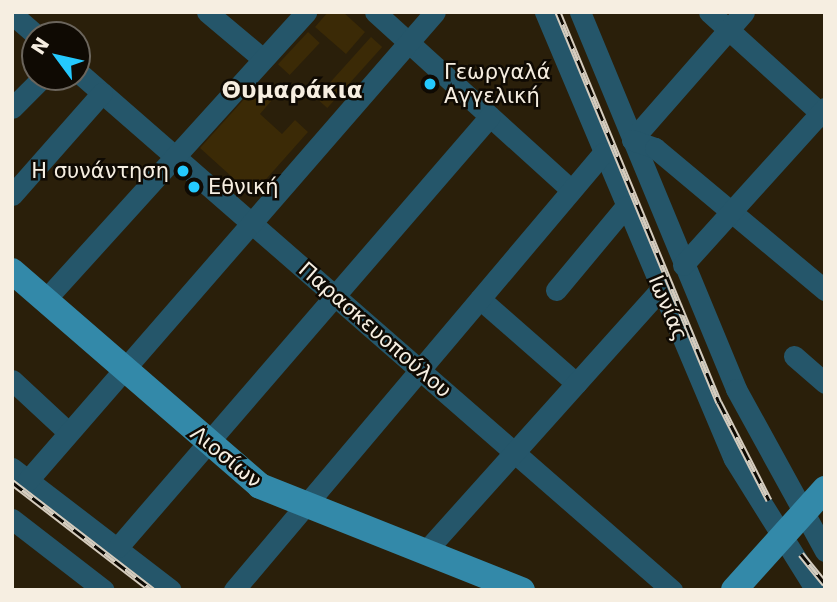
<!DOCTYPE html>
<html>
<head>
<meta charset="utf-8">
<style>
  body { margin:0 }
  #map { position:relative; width:837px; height:602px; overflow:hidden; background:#2a1f0a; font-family:"DejaVu Sans",sans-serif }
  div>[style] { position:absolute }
  .green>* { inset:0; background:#3b2a06; transform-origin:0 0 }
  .minor>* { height:21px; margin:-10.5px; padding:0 10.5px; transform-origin:10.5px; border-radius:10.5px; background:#25566a }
  .major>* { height:26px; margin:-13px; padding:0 13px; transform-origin:13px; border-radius:13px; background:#3389a9 }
  .rail>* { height:7px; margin-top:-3.5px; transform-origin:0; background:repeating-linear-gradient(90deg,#0f0a03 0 13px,#d5ccbe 0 26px); box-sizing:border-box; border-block:2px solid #d5ccbe }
  .dots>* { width:19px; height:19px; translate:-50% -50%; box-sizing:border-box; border:4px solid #0f0a03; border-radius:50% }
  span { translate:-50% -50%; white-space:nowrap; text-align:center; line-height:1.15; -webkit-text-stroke:5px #0f0a03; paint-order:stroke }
  .poi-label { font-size:21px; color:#f6eee1 }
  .left { translate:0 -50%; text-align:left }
  .right { translate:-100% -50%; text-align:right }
  .street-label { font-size:21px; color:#f6eee1 }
  .neighbourhood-label { font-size:23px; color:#f6eee1; font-weight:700 }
  .frame { position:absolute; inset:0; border:14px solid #f6eee1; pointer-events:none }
  .north { position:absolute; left:21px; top:21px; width:70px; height:70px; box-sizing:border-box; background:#0f0a03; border:2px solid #6b655c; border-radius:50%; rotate:303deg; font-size:19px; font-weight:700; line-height:28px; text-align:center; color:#f6eee1 }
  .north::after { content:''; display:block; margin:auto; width:24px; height:32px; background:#24c9fe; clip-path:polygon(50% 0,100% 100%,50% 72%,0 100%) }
</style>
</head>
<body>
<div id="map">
  <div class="green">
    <i style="clip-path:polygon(328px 12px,343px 12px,365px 32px,346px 54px,315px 27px)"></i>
    <i style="left:308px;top:32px;width:16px;height:44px;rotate:43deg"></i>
    <i style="left:371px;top:37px;width:15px;height:82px;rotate:42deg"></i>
    <i style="clip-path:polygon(256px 86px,272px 100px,260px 114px,282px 134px,295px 120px,308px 132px,252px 195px,200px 148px)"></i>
  </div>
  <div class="minor">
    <i style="left:207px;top:12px;width:73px;rotate:40deg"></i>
    <i style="left:375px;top:12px;width:265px;rotate:42.2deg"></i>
    <i style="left:545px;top:12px;width:485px;rotate:67.1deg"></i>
    <i style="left:734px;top:459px;width:155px;rotate:58deg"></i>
    <i style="left:580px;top:12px;width:408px;rotate:67.5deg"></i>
    <i style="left:736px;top:389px;width:185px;rotate:61.2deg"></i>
    <i style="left:709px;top:12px;width:156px;rotate:42.2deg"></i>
    <i style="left:744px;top:12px;width:170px;rotate:131.2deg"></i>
    <i style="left:632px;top:140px;width:24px;rotate:19deg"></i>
    <i style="left:655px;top:148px;width:222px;rotate:39.9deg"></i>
    <i style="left:12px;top:14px;width:32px;rotate:41deg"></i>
    <i style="left:77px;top:71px;width:790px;rotate:41.1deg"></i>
    <i style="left:12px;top:108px;width:44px;rotate:-45deg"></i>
    <i style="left:12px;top:195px;width:136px;rotate:-48.6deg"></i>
    <i style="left:683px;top:265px;width:212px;rotate:-47.9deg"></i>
    <i style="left:556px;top:290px;width:109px;rotate:-50.2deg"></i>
    <i style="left:480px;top:299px;width:128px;rotate:41.2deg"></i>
    <i style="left:45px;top:300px;width:389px;rotate:-47.8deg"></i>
    <i style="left:794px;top:356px;width:41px;rotate:41.1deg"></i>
    <i style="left:12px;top:380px;width:76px;rotate:42.9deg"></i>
    <i style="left:12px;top:468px;width:200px;rotate:37.5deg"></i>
    <i style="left:28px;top:480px;width:620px;rotate:-48.99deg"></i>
    <i style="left:12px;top:519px;width:116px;rotate:37.7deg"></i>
    <i style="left:118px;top:547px;width:569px;rotate:-49.2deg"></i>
    <i style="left:424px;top:553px;width:353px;rotate:-48.1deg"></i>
    <i style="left:234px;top:590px;width:572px;rotate:-49.82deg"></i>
  </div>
  <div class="major">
    <i style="left:12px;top:271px;width:328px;rotate:40.9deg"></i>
    <i style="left:260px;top:486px;width:282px;rotate:21.7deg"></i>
    <i style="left:734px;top:590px;width:136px;rotate:-48deg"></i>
  </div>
  <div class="rail">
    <i style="left:558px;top:12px;width:422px;rotate:67.6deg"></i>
    <i style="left:719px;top:402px;width:110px;rotate:63deg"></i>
    <i style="left:12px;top:482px;width:177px;rotate:37.6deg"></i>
    <i style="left:801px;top:554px;width:38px;rotate:51deg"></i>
  </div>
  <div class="dots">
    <i style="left:430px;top:84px;background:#24c9fe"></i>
    <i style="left:183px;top:171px;background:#24c9fe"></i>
    <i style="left:194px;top:187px;background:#24c9fe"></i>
  </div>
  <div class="poi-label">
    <span class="left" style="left:444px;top:84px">Γεωργαλά<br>Αγγελική</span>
    <span class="right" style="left:169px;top:171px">Η συνάντηση</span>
    <span class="left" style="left:208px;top:187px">Εθνική</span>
  </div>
  <div class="street-label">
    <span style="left:668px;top:308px;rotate:67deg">Ιωνίας</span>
    <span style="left:375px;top:330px;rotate:41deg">Παρασκευοπούλου</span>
    <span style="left:226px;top:457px;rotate:39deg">Λιοσίων</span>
  </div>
  <div class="neighbourhood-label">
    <span style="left:292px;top:90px">Θυμαράκια</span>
  </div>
  <div class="frame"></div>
  <div class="north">N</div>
</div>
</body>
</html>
